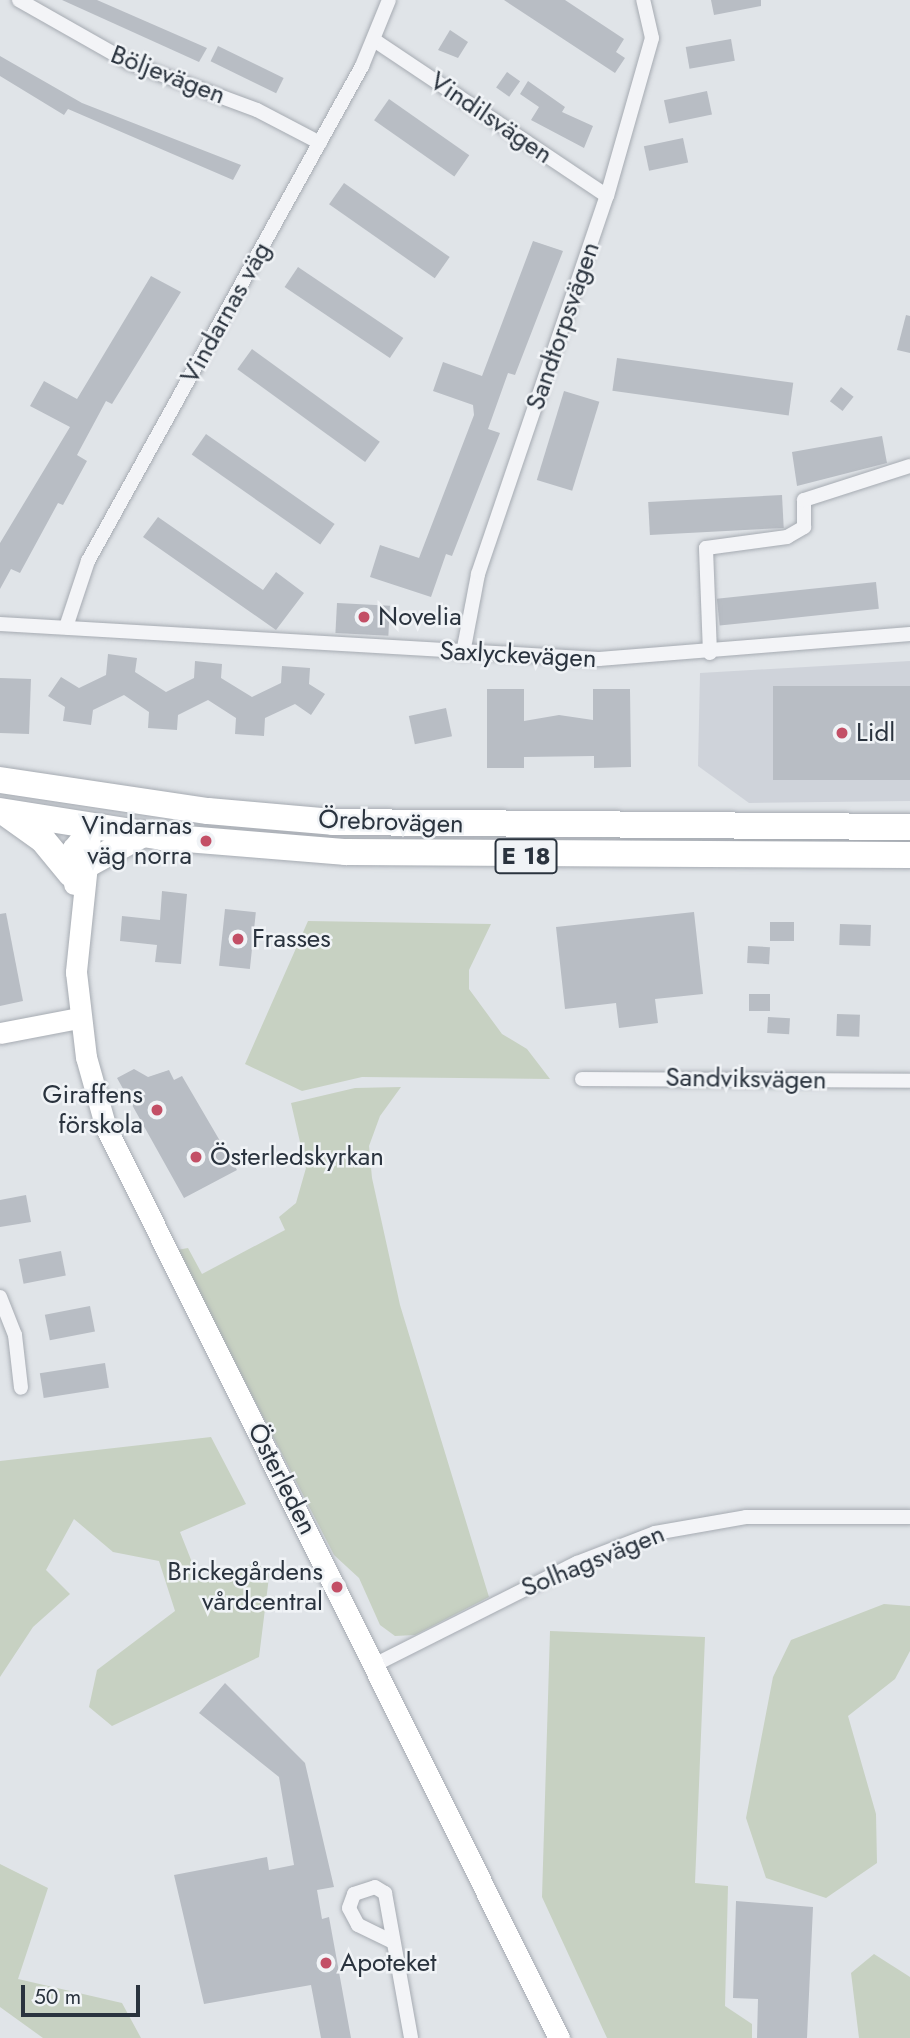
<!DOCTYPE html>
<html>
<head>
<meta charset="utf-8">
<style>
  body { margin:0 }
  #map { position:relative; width:910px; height:2038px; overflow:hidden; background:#e0e4e8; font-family:Jost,sans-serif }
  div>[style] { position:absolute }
  .built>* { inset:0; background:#cfd3da }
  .green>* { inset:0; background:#c7d1c2 }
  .building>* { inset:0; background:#b8bdc4; transform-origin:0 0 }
  .roads { filter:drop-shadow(0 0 2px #a6abb2) drop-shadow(0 0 2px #a6abb2) }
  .street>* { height:14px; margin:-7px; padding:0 7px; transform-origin:7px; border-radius:7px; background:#f3f4f7 }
  .secondary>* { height:21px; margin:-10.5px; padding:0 10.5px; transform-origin:10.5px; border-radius:10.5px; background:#fff }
  .highway>* { height:26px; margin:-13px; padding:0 13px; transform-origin:13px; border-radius:13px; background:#fff }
  .dots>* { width:19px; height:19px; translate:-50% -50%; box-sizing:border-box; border:4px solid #f0f3f6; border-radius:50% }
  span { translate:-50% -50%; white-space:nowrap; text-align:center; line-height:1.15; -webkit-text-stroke:5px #f0f3f6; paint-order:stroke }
  .shield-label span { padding:2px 5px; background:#f0f3f6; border:2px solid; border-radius:5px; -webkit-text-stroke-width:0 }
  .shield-label { font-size:24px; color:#2a333e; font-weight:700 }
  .street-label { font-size:26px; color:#2a333e }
  .poi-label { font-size:26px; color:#2a333e }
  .left { translate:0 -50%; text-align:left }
  .right { translate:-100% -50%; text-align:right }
  .scale { position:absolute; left:21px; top:1985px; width:119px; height:32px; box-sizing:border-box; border:4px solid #2a333e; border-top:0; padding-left:9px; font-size:21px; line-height:24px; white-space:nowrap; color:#2a333e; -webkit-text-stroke:5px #f0f3f6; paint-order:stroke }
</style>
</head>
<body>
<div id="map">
  <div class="built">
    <i style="clip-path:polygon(910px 661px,910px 801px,749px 803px,698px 766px,700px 673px)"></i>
  </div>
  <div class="green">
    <i style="clip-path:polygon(308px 921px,491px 924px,469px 970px,469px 989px,502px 1034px,527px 1049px,550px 1079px,362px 1077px,302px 1091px,245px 1064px)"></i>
    <i style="clip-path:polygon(401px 1087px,380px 1116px,369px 1146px,372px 1178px,400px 1305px,489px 1597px,415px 1635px,395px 1636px,380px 1625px,359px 1578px,334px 1555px,177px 1250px,188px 1248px,202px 1274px,285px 1230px,279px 1217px,296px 1203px,306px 1168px,291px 1103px,355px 1088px)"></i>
    <i style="clip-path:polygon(211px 1437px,246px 1504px,180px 1532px,199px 1580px,252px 1564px,270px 1569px,259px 1657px,112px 1726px,89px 1707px,97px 1670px,175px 1611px,159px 1561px,113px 1552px,74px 1519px,46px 1570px,70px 1594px,33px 1627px,0 1677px,0 1461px)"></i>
    <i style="clip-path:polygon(884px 1604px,910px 1606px,910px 1651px,895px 1679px,848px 1716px,876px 1814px,877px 1863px,826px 1898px,766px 1878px,746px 1818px,773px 1677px,791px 1640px)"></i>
    <i style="clip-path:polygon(550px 1631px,705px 1637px,695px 1883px,728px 1886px,725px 2006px,752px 2024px,752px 2038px,607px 2038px,542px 1897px)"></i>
    <i style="clip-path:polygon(0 1864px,48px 1888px,18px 1979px,122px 2003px,141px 2038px,43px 2038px,0 2007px)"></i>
    <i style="clip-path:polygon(874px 1954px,910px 1977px,910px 2038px,859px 2038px,851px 1973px)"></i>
  </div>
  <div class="building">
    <i style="clip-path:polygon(62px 0,97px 0,207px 48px,199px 62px)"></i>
    <i style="clip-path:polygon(504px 0,565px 0,624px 39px,616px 52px,625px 58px,615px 73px)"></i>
    <i style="clip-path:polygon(711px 0,761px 0,761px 6px,714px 15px)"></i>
    <i style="clip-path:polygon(450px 30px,468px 42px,458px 58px,438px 50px)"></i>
    <i style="left:731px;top:39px;width:22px;height:46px;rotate:80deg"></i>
    <i style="left:218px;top:46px;width:73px;height:17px;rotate:26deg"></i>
    <i style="clip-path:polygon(0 56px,82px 103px,241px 165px,233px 180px,68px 109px,64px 115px,0 76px)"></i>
    <i style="left:507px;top:72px;width:16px;height:19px;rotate:35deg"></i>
    <i style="clip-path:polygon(528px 81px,565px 107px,562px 112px,593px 126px,584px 148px,531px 120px,539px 107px,520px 94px)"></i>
    <i style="left:707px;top:91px;width:24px;height:44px;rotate:78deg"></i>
    <i style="left:389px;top:99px;width:98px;height:26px;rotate:35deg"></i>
    <i style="left:683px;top:138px;width:25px;height:40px;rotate:78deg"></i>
    <i style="left:344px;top:183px;width:129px;height:26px;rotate:35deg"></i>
    <i style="clip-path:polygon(533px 241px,563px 251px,515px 375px,508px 373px,488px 429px,500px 433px,452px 556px,446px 554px,431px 597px,370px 577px,380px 545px,419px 558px,474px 415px,473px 405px,433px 391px,443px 362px,482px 376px)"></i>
    <i style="left:298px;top:267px;width:127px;height:24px;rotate:34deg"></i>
    <i style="clip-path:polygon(151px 276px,181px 292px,112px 404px,106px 401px,77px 455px,87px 461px,63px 505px,58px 503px,20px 573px,11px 569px,0 589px,0 543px,70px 427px,30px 406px,44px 381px,77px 399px)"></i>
    <i style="clip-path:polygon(906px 315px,910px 316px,910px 353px,897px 350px)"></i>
    <i style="left:252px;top:349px;width:158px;height:25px;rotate:36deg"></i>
    <i style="left:617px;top:358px;width:178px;height:33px;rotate:8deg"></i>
    <i style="left:841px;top:387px;width:16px;height:18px;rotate:38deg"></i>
    <i style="left:564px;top:391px;width:37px;height:93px;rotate:17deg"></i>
    <i style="left:206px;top:434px;width:157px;height:25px;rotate:35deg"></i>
    <i style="clip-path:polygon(882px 436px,887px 463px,797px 486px,792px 452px)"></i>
    <i style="left:782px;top:495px;width:33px;height:134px;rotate:87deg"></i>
    <i style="clip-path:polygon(158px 517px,263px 590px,276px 572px,304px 593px,276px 630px,143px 537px)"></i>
    <i style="left:876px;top:582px;width:27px;height:160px;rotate:84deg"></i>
    <i style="left:337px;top:603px;width:53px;height:30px;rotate:3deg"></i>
    <i style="clip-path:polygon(108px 654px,137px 658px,135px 672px,166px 692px,194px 678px,195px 661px,222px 664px,221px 678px,252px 697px,281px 683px,282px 666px,310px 668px,309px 684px,325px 694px,311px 715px,295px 704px,265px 718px,264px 736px,235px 734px,236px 718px,208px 700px,178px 715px,177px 730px,148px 728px,149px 712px,124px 695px,93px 710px,91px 725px,63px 721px,65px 707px,48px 696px,61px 677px,79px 688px,106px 675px)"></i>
    <i style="left:0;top:678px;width:31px;height:55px;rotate:2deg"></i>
    <i style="left:773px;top:686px;width:137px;height:94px"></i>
    <i style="clip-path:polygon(487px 689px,524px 689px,524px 721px,559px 715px,593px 720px,593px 689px,630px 689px,631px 767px,594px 768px,594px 756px,524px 757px,524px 768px,487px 768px)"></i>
    <i style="left:446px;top:708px;width:29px;height:38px;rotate:78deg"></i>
    <i style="clip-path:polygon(162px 891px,187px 894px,181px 964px,155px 962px,157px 945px,120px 941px,122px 916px,160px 920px)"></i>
    <i style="left:225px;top:909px;width:31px;height:57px;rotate:6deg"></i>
    <i style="clip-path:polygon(694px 912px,703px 994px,655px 999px,658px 1023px,619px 1028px,616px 1003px,565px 1009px,556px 927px)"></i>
    <i style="clip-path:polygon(6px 913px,23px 1001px,0 1006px,0 914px)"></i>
    <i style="left:770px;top:922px;width:24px;height:19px"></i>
    <i style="left:840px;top:924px;width:31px;height:21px;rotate:2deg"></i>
    <i style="left:748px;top:946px;width:22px;height:17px;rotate:3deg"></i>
    <i style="left:749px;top:994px;width:21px;height:17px"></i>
    <i style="left:837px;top:1014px;width:23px;height:22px;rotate:2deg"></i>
    <i style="left:768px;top:1017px;width:22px;height:16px;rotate:3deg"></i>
    <i style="clip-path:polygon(134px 1069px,148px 1077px,169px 1070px,174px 1080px,182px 1076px,237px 1170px,184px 1198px,117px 1078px)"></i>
    <i style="clip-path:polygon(26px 1195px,31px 1222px,0 1227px,0 1200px)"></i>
    <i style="left:61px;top:1251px;width:25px;height:43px;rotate:79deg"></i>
    <i style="left:90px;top:1306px;width:26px;height:46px;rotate:79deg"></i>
    <i style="left:105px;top:1363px;width:25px;height:66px;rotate:81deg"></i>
    <i style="clip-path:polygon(225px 1683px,305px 1763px,334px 1887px,317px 1890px,322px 1919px,329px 1917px,351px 2038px,321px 2038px,311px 1985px,204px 2004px,174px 1875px,267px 1857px,269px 1870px,294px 1865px,279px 1777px,199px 1713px)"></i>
    <i style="clip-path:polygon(736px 1901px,813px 1907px,807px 2038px,757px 2038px,758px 1999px,733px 1998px)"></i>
  </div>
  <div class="roads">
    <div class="street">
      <i style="left:19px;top:0;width:128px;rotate:29.6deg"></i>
      <i style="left:130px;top:63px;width:135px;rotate:20.3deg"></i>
      <i style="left:257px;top:110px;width:71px;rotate:27.6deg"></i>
      <i style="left:374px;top:40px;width:280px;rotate:33.8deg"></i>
      <i style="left:0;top:624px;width:600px;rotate:3.34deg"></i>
      <i style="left:599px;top:659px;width:312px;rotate:-4.6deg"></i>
      <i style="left:66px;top:627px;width:70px;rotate:-71.6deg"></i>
      <i style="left:88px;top:561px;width:566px;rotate:-61.03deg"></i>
      <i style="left:362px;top:66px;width:71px;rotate:-67.8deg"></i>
      <i style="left:463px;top:653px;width:80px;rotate:-79.2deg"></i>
      <i style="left:478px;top:574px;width:399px;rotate:-71.2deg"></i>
      <i style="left:607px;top:196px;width:164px;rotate:-74.1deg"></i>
      <i style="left:652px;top:38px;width:39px;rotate:-103deg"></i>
      <i style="left:710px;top:653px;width:105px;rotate:-92.2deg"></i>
      <i style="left:706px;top:548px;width:82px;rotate:-7.7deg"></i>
      <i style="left:787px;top:537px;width:20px;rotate:-30deg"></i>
      <i style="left:804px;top:527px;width:27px;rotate:-90deg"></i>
      <i style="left:804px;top:500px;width:111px;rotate:-17.8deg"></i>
      <i style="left:582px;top:1079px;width:328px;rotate:0.3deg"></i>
      <i style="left:0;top:1297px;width:41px;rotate:68.5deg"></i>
      <i style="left:15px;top:1335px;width:53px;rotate:83.5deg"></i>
      <i style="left:376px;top:1664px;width:225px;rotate:-26.7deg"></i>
      <i style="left:577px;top:1563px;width:84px;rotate:-21deg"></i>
      <i style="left:655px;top:1533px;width:92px;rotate:-10deg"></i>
      <i style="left:746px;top:1517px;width:164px"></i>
      <i style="left:393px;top:1942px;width:39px;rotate:-154deg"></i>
      <i style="left:358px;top:1925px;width:19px;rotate:-118deg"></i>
      <i style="left:349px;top:1908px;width:15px;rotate:-70deg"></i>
      <i style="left:354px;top:1894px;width:22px;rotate:-18deg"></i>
      <i style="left:375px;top:1887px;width:12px;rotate:31deg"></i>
      <i style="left:385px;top:1893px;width:147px;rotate:79.8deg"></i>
    </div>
    <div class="secondary">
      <i style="left:91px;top:826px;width:147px;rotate:95.9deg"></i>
      <i style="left:76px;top:972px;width:86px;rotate:83.3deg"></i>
      <i style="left:86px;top:1057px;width:74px;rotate:74.3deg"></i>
      <i style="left:106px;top:1128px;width:1017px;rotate:63.54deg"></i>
      <i style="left:74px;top:884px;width:36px;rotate:-92deg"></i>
      <i style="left:73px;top:848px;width:28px;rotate:-51deg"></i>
      <i style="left:0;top:1033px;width:80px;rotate:-10.8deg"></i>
    </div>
    <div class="highway">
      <i style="left:0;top:780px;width:210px;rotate:8.5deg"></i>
      <i style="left:208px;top:811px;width:125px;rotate:5deg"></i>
      <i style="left:333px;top:822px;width:577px;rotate:0.5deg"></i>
      <i style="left:0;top:811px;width:164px;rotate:9.1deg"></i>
      <i style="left:162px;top:837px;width:185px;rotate:4.7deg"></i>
      <i style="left:346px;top:852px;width:564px;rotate:0.3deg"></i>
      <i style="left:8px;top:815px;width:43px;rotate:35.5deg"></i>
      <i style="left:43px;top:840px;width:44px;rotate:50.5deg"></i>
      <i style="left:88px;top:864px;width:63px;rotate:-28.6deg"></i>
    </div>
  </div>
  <div class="dots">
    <i style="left:364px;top:617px;background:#c34f66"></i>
    <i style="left:842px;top:733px;background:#c34f66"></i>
    <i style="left:206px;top:841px;background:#c34f66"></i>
    <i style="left:238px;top:939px;background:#c34f66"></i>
    <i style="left:157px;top:1110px;background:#c34f66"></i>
    <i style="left:196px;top:1157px;background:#c34f66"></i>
    <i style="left:337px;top:1587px;background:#c34f66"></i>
    <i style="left:326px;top:1963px;background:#c34f66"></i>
  </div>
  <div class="shield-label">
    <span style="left:526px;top:856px">E 18</span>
  </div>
  <div class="street-label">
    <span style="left:168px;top:75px;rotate:21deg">Böljevägen</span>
    <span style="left:491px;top:118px;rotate:34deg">Vindilsvägen</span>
    <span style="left:226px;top:313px;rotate:-61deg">Vindarnas väg</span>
    <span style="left:563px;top:326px;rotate:-71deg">Sandtorpsvägen</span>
    <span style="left:518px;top:655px;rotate:3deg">Saxlyckevägen</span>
    <span style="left:391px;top:822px;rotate:2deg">Örebrovägen</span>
    <span style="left:746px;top:1079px;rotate:1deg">Sandviksvägen</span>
    <span style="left:282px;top:1479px;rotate:63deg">Österleden</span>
    <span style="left:593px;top:1561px;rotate:-22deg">Solhagsvägen</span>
  </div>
  <div class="poi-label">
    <span class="left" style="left:378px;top:617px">Novelia</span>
    <span class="left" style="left:856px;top:733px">Lidl</span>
    <span class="right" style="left:192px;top:841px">Vindarnas<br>väg norra</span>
    <span class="left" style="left:252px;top:939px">Frasses</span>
    <span class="right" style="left:143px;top:1110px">Giraffens<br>förskola</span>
    <span class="left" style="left:210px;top:1157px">Österledskyrkan</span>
    <span class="right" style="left:323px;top:1587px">Brickegårdens<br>vårdcentral</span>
    <span class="left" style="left:340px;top:1963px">Apoteket</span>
  </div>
  <div class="scale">50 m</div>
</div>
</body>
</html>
